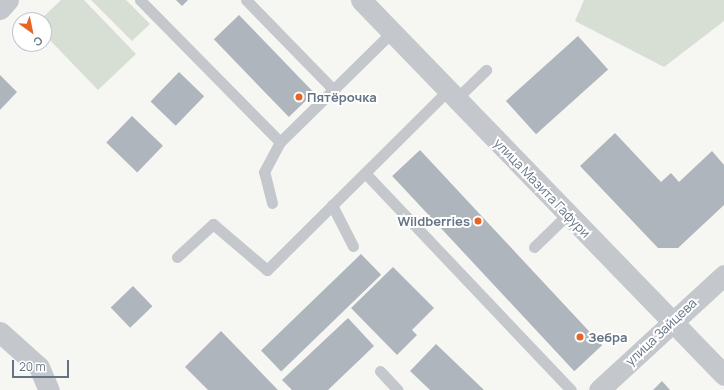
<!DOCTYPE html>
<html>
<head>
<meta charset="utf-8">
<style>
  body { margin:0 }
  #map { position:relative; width:724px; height:390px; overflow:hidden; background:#f6f7f3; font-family:Manrope,sans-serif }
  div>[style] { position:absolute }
  .green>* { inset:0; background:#d7ded4 }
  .building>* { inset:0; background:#afb5bc; transform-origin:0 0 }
  .lane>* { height:11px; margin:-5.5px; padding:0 5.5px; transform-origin:5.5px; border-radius:5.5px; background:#c4c7cb }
  .street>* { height:21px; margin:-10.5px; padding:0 10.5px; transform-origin:10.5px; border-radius:10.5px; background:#c4c7cb }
  .dots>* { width:11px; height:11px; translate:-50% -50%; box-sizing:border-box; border:2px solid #fff; border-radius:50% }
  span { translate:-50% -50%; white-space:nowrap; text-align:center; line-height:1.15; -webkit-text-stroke:4px #fff; paint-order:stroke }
  .poi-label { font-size:13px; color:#657485; font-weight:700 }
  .left { translate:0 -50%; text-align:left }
  .right { translate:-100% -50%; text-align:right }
  .street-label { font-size:13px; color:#657485 }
  .north { position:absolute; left:12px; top:12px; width:40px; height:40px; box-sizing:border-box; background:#fff; border:1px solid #c1c7ce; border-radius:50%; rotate:147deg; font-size:11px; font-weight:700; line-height:16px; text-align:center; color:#657485 }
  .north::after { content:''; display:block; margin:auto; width:14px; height:18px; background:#e86423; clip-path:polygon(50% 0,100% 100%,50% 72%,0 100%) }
  .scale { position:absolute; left:12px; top:360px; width:57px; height:18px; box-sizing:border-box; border:2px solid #657485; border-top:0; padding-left:5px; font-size:12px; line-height:14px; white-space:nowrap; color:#657485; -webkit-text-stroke:3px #fff; paint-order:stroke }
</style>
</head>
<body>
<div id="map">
  <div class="green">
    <i style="clip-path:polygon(61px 0,84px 0,136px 54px,98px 90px,44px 34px,44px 20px,40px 20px)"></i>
    <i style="clip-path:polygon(91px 0,126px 0,150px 24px,132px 41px)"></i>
    <i style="clip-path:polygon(584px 0,724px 0,724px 21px,664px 67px,575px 21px)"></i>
  </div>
  <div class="building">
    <i style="clip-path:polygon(176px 0,188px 0,182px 6px)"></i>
    <i style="left:239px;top:15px;width:108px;height:35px;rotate:46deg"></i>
    <i style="left:578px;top:36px;width:45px;height:97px;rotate:48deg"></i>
    <i style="left:179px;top:72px;width:35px;height:41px;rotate:44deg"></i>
    <i style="clip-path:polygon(0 75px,17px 92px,0 110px)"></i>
    <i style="left:132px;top:116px;width:43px;height:37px;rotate:44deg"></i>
    <i style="clip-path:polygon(615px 133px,661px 182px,671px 173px,679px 182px,712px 151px,724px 165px,724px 205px,678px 248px,658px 248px,580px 166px)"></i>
    <i style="left:420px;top:150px;width:267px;height:38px;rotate:47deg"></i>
    <i style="left:361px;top:254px;width:29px;height:139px;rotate:46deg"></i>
    <i style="clip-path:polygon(393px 267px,434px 308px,412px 330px,417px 335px,397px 355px,351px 308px)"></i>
    <i style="left:133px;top:286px;width:28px;height:31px;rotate:46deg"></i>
    <i style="clip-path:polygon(348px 318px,374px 346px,328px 390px,292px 390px,282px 380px)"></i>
    <i style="clip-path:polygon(221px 331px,278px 390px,208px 390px,185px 367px)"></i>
    <i style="clip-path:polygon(436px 344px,484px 390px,430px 390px,410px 371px)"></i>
    <i style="clip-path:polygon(662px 381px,670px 390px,653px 390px)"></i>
  </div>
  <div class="lane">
    <i style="left:140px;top:0;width:199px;rotate:45.4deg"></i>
    <i style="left:280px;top:142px;width:157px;rotate:-44.5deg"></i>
    <i style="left:246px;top:0;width:124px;rotate:45.7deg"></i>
    <i style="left:456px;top:99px;width:42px;rotate:-44deg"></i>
    <i style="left:365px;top:173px;width:299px;rotate:46.5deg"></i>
    <i style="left:272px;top:203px;width:32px;rotate:-104deg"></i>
    <i style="left:264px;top:172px;width:34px;rotate:-62deg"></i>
    <i style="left:332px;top:205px;width:46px;rotate:62.9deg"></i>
    <i style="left:534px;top:247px;width:47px;rotate:-44.1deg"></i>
    <i style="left:177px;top:257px;width:49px;rotate:-42.5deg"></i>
    <i style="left:213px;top:224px;width:71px;rotate:40.4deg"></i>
    <i style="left:267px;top:270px;width:255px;rotate:-44.8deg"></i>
    <i style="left:380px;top:371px;width:26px;rotate:47deg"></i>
  </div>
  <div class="street">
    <i style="left:361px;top:0;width:522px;rotate:45.93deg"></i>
    <i style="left:0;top:9px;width:12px;rotate:-48deg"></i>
    <i style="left:0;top:332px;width:52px;rotate:41.9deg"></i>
    <i style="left:39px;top:367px;width:25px;rotate:67deg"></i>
    <i style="left:599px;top:390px;width:170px;rotate:-42.6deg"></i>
  </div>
  <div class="dots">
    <i style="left:299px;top:97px;background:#e86423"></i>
    <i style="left:478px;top:221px;background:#e86423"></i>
    <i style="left:580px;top:337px;background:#e86423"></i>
  </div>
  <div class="poi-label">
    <span class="left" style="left:307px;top:97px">Пятёрочка</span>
    <span class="right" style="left:470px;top:221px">Wildberries</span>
    <span class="left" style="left:588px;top:337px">Зебра</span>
  </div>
  <div class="street-label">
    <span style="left:542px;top:188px;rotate:46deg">улица Мазита Гафури</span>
    <span style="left:661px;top:332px;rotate:-43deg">улица Зайцева</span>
  </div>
  <div class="north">С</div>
  <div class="scale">20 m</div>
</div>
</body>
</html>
